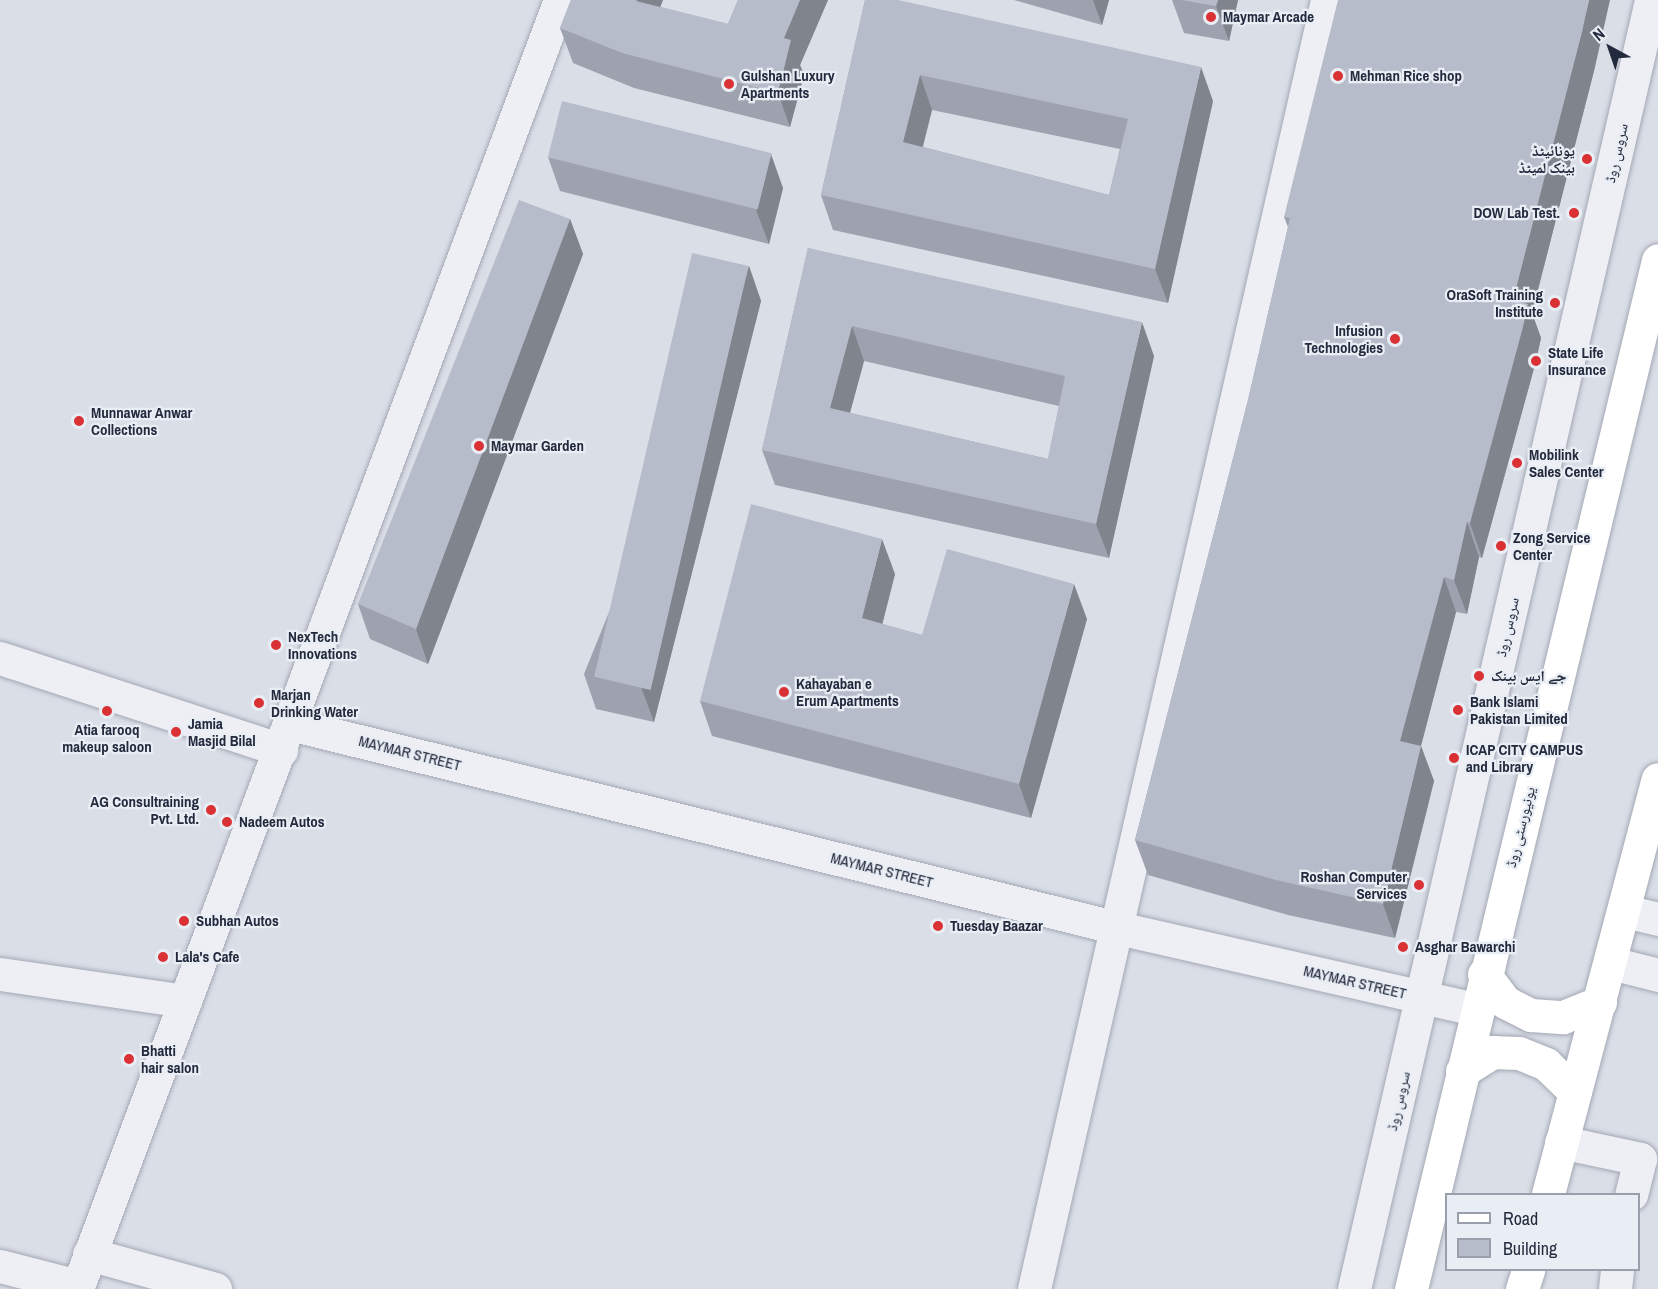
<!DOCTYPE html>
<html>
<head>
<meta charset="utf-8">
<style>
  body { margin:0 }
  #map { position:relative; width:1658px; height:1289px; overflow:hidden; background:#dadee7; font-family:"Archivo Narrow","Noto Naskh Arabic",sans-serif }
  div>[style] { position:absolute }
  .roads { filter:drop-shadow(0 0 2px #a3a8b4) drop-shadow(0 0 2px #a3a8b4) }
  .minor>* { height:33px; margin:-16.5px; padding:0 16.5px; transform-origin:16.5px; border-radius:16.5px; background:#edeff5 }
  .primary>* { height:33px; margin:-16.5px; padding:0 16.5px; transform-origin:16.5px; border-radius:16.5px; background:#fff }
  .wall>* { inset:0; background:#9da2ae }
  .shaded-wall>* { inset:0; background:#80848d }
  .building>* { inset:0; background:#b7bcca; transform-origin:0 0 }
  .dots>* { width:16px; height:16px; translate:-50% -50%; box-sizing:border-box; border:3px solid #e9edf4; border-radius:50% }
  span { translate:-50% -50%; white-space:nowrap; text-align:center; line-height:1.15; -webkit-text-stroke:4.5px #e9edf4; paint-order:stroke }
  .poi-label { font-size:15px; color:#232a3d; font-weight:700 }
  .left { translate:0 -50%; text-align:left }
  .right { translate:-100% -50%; text-align:right }
  .street-label { font-size:15px; color:#232a3d }
  .legend { position:absolute; left:1445px; top:1193px; width:195px; height:78px; box-sizing:border-box; background:#e9edf4; border:2px solid #9a9fab; margin:0; padding:8px 10px; list-style:none; font-size:18px; color:#232a3d }
  .legend li { display:flex; align-items:center; gap:12px; height:30px }
  .legend b { width:30px; border:2px solid #9a9fab }
  .north { position:absolute; left:1580px; top:18px; width:60px; height:60px; -webkit-text-stroke:4px #e9edf4; paint-order:stroke; rotate:320deg; font-size:16px; font-weight:700; line-height:24px; text-align:center; color:#232a3d }
  .north::after { content:''; display:block; margin:auto; width:21px; height:27px; background:#232a3d; clip-path:polygon(50% 0,100% 100%,50% 72%,0 100%) }
</style>
</head>
<body>
<div id="map">
  <div class="roads">
    <div class="minor">
      <i style="left:0;top:658px;width:296px;rotate:18.1deg"></i>
      <i style="left:290px;top:724px;width:849px;rotate:13.84deg"></i>
      <i style="left:1114px;top:927px;width:370px;rotate:12.8deg"></i>
      <i style="left:1624px;top:911px;width:35px;rotate:13deg"></i>
      <i style="left:1611px;top:963px;width:49px;rotate:14.3deg"></i>
      <i style="left:0;top:974px;width:187px;rotate:8.3deg"></i>
      <i style="left:1561px;top:1142px;width:81px;rotate:12.1deg"></i>
      <i style="left:1640px;top:1159px;width:36px;rotate:104deg"></i>
      <i style="left:89px;top:1254px;width:131px;rotate:15.5deg"></i>
      <i style="left:0;top:1266px;width:81px;rotate:14.4deg"></i>
      <i style="left:77px;top:1289px;width:1377px;rotate:-69.46deg"></i>
      <i style="left:1034px;top:1289px;width:1322px;rotate:-77.19deg"></i>
      <i style="left:1354px;top:1289px;width:1323px;rotate:-77.02deg"></i>
      <i style="left:1615px;top:1289px;width:19px;rotate:-84deg"></i>
    </div>
    <div class="primary">
      <i style="left:1484px;top:974px;width:35px;rotate:53deg"></i>
      <i style="left:1505px;top:1002px;width:29px;rotate:27deg"></i>
      <i style="left:1531px;top:1015px;width:32px;rotate:4deg"></i>
      <i style="left:1563px;top:1017px;width:40px;rotate:-22deg"></i>
      <i style="left:1462px;top:1071px;width:36px;rotate:-32deg"></i>
      <i style="left:1492px;top:1052px;width:27px;rotate:2deg"></i>
      <i style="left:1519px;top:1053px;width:29px;rotate:22deg"></i>
      <i style="left:1546px;top:1064px;width:40px;rotate:44deg"></i>
      <i style="left:1548px;top:1194px;width:429px;rotate:-75.2deg"></i>
      <i style="left:1411px;top:1289px;width:1058px;rotate:-76.5deg"></i>
      <i style="left:1522px;top:1289px;width:20px;rotate:-72deg"></i>
    </div>
  </div>
  <div class="wall">
    <i style="clip-path:polygon(571px 0,663px 0,660px 7px,728px 24px,738px 0,828px 0,800px 65px,804px 75px,790px 127px,634px 88px,573px 63px,560px 28px)"></i>
    <i style="clip-path:polygon(evenodd,865px 0,1213px 101px,1168px 303px,833px 230px,821px 195px,865px 0,932px 110px,1120px 149px,1109px 195px,923px 147px,932px 110px)"></i>
    <i style="clip-path:polygon(1014px 0,1109px 0,1102px 25px)"></i>
    <i style="clip-path:polygon(1172px 0,1238px 0,1229px 41px,1184px 33px)"></i>
    <i style="clip-path:polygon(1595px 67px,1532px 313px,1541px 338px,1536px 361px,1482px 558px,1479px 557px,1467px 614px,1456px 612px,1421px 746px,1434px 781px,1395px 938px,1288px 915px,1148px 875px,1135px 840px,1248px 400px,1288px 227px,1284px 217px)"></i>
    <i style="clip-path:polygon(548px 157px,783px 188px,769px 244px,560px 191px)"></i>
    <i style="clip-path:polygon(570px 219px,583px 254px,428px 664px,370px 639px,358px 604px)"></i>
    <i style="clip-path:polygon(evenodd,808px 248px,1154px 356px,1109px 558px,775px 485px,762px 450px,808px 248px,864px 361px,1059px 406px,1048px 459px,850px 413px,864px 361px)"></i>
    <i style="clip-path:polygon(749px 266px,761px 301px,654px 722px,596px 709px,584px 674px)"></i>
    <i style="clip-path:polygon(895px 574px,882px 624px,922px 635px,1087px 619px,1031px 818px,712px 736px,700px 701px)"></i>
  </div>
  <div class="shaded-wall">
    <i style="clip-path:polygon(637px 0,663px 0,649px 36px,636px 1px)"></i>
    <i style="clip-path:polygon(800px 0,828px 0,800px 65px,804px 75px,790px 127px,778px 93px,784px 38px)"></i>
    <i style="clip-path:polygon(1093px 0,1109px 0,1102px 25px)"></i>
    <i style="clip-path:polygon(1218px 0,1238px 0,1229px 41px,1216px 6px)"></i>
    <i style="clip-path:polygon(1589px 0,1610px 0,1595px 67px,1532px 313px,1541px 338px,1536px 361px,1482px 558px,1470px 523px,1513px 300px)"></i>
    <i style="clip-path:polygon(1201px 67px,1213px 101px,1168px 303px,1155px 269px)"></i>
    <i style="clip-path:polygon(920px 75px,932px 110px,915px 176px,903px 142px)"></i>
    <i style="clip-path:polygon(771px 154px,783px 188px,769px 244px,756px 210px)"></i>
    <i style="clip-path:polygon(570px 219px,583px 254px,428px 664px,416px 629px)"></i>
    <i style="clip-path:polygon(749px 266px,761px 301px,654px 722px,641px 687px)"></i>
    <i style="clip-path:polygon(1142px 322px,1154px 356px,1109px 558px,1096px 524px)"></i>
    <i style="clip-path:polygon(852px 326px,864px 361px,842px 442px,830px 408px)"></i>
    <i style="clip-path:polygon(1467px 522px,1479px 557px,1467px 614px,1454px 580px)"></i>
    <i style="clip-path:polygon(882px 539px,895px 574px,875px 653px,862px 618px)"></i>
    <i style="clip-path:polygon(1444px 577px,1456px 612px,1413px 776px,1400px 741px)"></i>
    <i style="clip-path:polygon(1074px 584px,1087px 619px,1031px 818px,1019px 784px)"></i>
    <i style="clip-path:polygon(1421px 746px,1434px 781px,1395px 938px,1383px 904px)"></i>
  </div>
  <div class="building">
    <i style="clip-path:polygon(571px 0,637px 0,636px 1px,728px 24px,738px 0,800px 0,784px 38px,791px 40px,778px 93px,622px 53px,560px 28px)"></i>
    <i style="clip-path:polygon(evenodd,865px 0,898px 0,1201px 67px,1155px 269px,821px 195px,865px 0,920px 75px,1128px 119px,1109px 195px,903px 142px,920px 75px)"></i>
    <i style="clip-path:polygon(1181px 0,1218px 0,1216px 6px)"></i>
    <i style="clip-path:polygon(1338px 0,1589px 0,1582px 32px,1513px 300px,1528px 304px,1523px 327px,1470px 523px,1467px 522px,1454px 580px,1444px 577px,1400px 741px,1421px 746px,1383px 904px,1276px 880px,1135px 840px,1248px 400px,1290px 218px,1284px 217px)"></i>
    <i style="left:562px;top:101px;width:216px;height:58px;rotate:14deg"></i>
    <i style="clip-path:polygon(519px 200px,570px 219px,416px 629px,358px 604px)"></i>
    <i style="clip-path:polygon(evenodd,808px 248px,1142px 322px,1096px 524px,762px 450px,808px 248px,852px 326px,1065px 376px,1048px 459px,830px 408px,852px 326px)"></i>
    <i style="left:692px;top:253px;width:58px;height:435px;rotate:13deg"></i>
    <i style="clip-path:polygon(751px 504px,882px 539px,862px 618px,922px 635px,947px 549px,1074px 584px,1019px 784px,700px 701px)"></i>
  </div>
  <div class="dots">
    <i style="left:1211px;top:17px;background:#da3135"></i>
    <i style="left:1338px;top:76px;background:#da3135"></i>
    <i style="left:729px;top:84px;background:#da3135"></i>
    <i style="left:1587px;top:159px;background:#da3135"></i>
    <i style="left:1574px;top:213px;background:#da3135"></i>
    <i style="left:1555px;top:303px;background:#da3135"></i>
    <i style="left:1395px;top:339px;background:#da3135"></i>
    <i style="left:1536px;top:361px;background:#da3135"></i>
    <i style="left:79px;top:421px;background:#da3135"></i>
    <i style="left:479px;top:446px;background:#da3135"></i>
    <i style="left:1517px;top:463px;background:#da3135"></i>
    <i style="left:1501px;top:546px;background:#da3135"></i>
    <i style="left:276px;top:645px;background:#da3135"></i>
    <i style="left:1479px;top:676px;background:#da3135"></i>
    <i style="left:784px;top:692px;background:#da3135"></i>
    <i style="left:259px;top:703px;background:#da3135"></i>
    <i style="left:1458px;top:710px;background:#da3135"></i>
    <i style="left:107px;top:711px;background:#da3135"></i>
    <i style="left:176px;top:732px;background:#da3135"></i>
    <i style="left:1454px;top:758px;background:#da3135"></i>
    <i style="left:211px;top:810px;background:#da3135"></i>
    <i style="left:227px;top:822px;background:#da3135"></i>
    <i style="left:1419px;top:885px;background:#da3135"></i>
    <i style="left:184px;top:921px;background:#da3135"></i>
    <i style="left:938px;top:926px;background:#da3135"></i>
    <i style="left:1403px;top:947px;background:#da3135"></i>
    <i style="left:163px;top:957px;background:#da3135"></i>
    <i style="left:129px;top:1059px;background:#da3135"></i>
  </div>
  <div class="poi-label">
    <span class="left" style="left:1223px;top:17px">Maymar Arcade</span>
    <span class="left" style="left:741px;top:84px">Gulshan Luxury<br>Apartments</span>
    <span class="left" style="left:1350px;top:76px">Mehman Rice shop</span>
    <span class="right" style="left:1575px;top:159px">یونائیٹڈ<br>بینک لمیٹڈ</span>
    <span class="right" style="left:1560px;top:213px">DOW Lab Test.</span>
    <span class="right" style="left:1543px;top:303px">OraSoft Training<br>Institute</span>
    <span class="right" style="left:1383px;top:339px">Infusion<br>Technologies</span>
    <span class="left" style="left:1548px;top:361px">State Life<br>Insurance</span>
    <span class="left" style="left:91px;top:421px">Munnawar Anwar<br>Collections</span>
    <span class="left" style="left:491px;top:446px">Maymar Garden</span>
    <span class="left" style="left:1529px;top:463px">Mobilink<br>Sales Center</span>
    <span class="left" style="left:1513px;top:546px">Zong Service<br>Center</span>
    <span class="left" style="left:288px;top:645px">NexTech<br>Innovations</span>
    <span class="left" style="left:1491px;top:676px">جے ایس بینک</span>
    <span class="left" style="left:796px;top:692px">Kahayaban e<br>Erum Apartments</span>
    <span class="left" style="left:271px;top:703px">Marjan<br>Drinking Water</span>
    <span class="left" style="left:1470px;top:710px">Bank Islami<br>Pakistan Limited</span>
    <span class="left" style="left:188px;top:732px">Jamia<br>Masjid Bilal</span>
    <span style="left:107px;top:738px">Atia farooq<br>makeup saloon</span>
    <span class="left" style="left:1466px;top:758px">ICAP CITY CAMPUS<br>and Library</span>
    <span class="right" style="left:199px;top:810px">AG Consultraining<br>Pvt. Ltd.</span>
    <span class="left" style="left:239px;top:822px">Nadeem Autos</span>
    <span class="right" style="left:1407px;top:885px">Roshan Computer<br>Services</span>
    <span class="left" style="left:196px;top:921px">Subhan Autos</span>
    <span class="left" style="left:950px;top:926px">Tuesday Baazar</span>
    <span class="left" style="left:1415px;top:947px">Asghar Bawarchi</span>
    <span class="left" style="left:175px;top:957px">Lala's Cafe</span>
    <span class="left" style="left:141px;top:1059px">Bhatti<br>hair salon</span>
  </div>
  <div class="street-label">
    <span style="left:1616px;top:153px;rotate:-77deg">سروس روڈ</span>
    <span style="left:1507px;top:627px;rotate:-77deg">سروس روڈ</span>
    <span style="left:410px;top:753px;rotate:14deg">MAYMAR STREET</span>
    <span style="left:1520px;top:827px;rotate:-76deg">یونیورسٹی روڈ</span>
    <span style="left:882px;top:870px;rotate:14deg">MAYMAR STREET</span>
    <span style="left:1355px;top:982px;rotate:13deg">MAYMAR STREET</span>
    <span style="left:1398px;top:1101px;rotate:-77deg">سروس روڈ</span>
  </div>
  <ul class="legend">
  <li><b style="height:8px;background:#fff"></b>Road</li>
  <li><b style="height:16px;background:#b7bcca"></b>Building</li>
  </ul>
  <div class="north">N</div>
</div>
</body>
</html>
